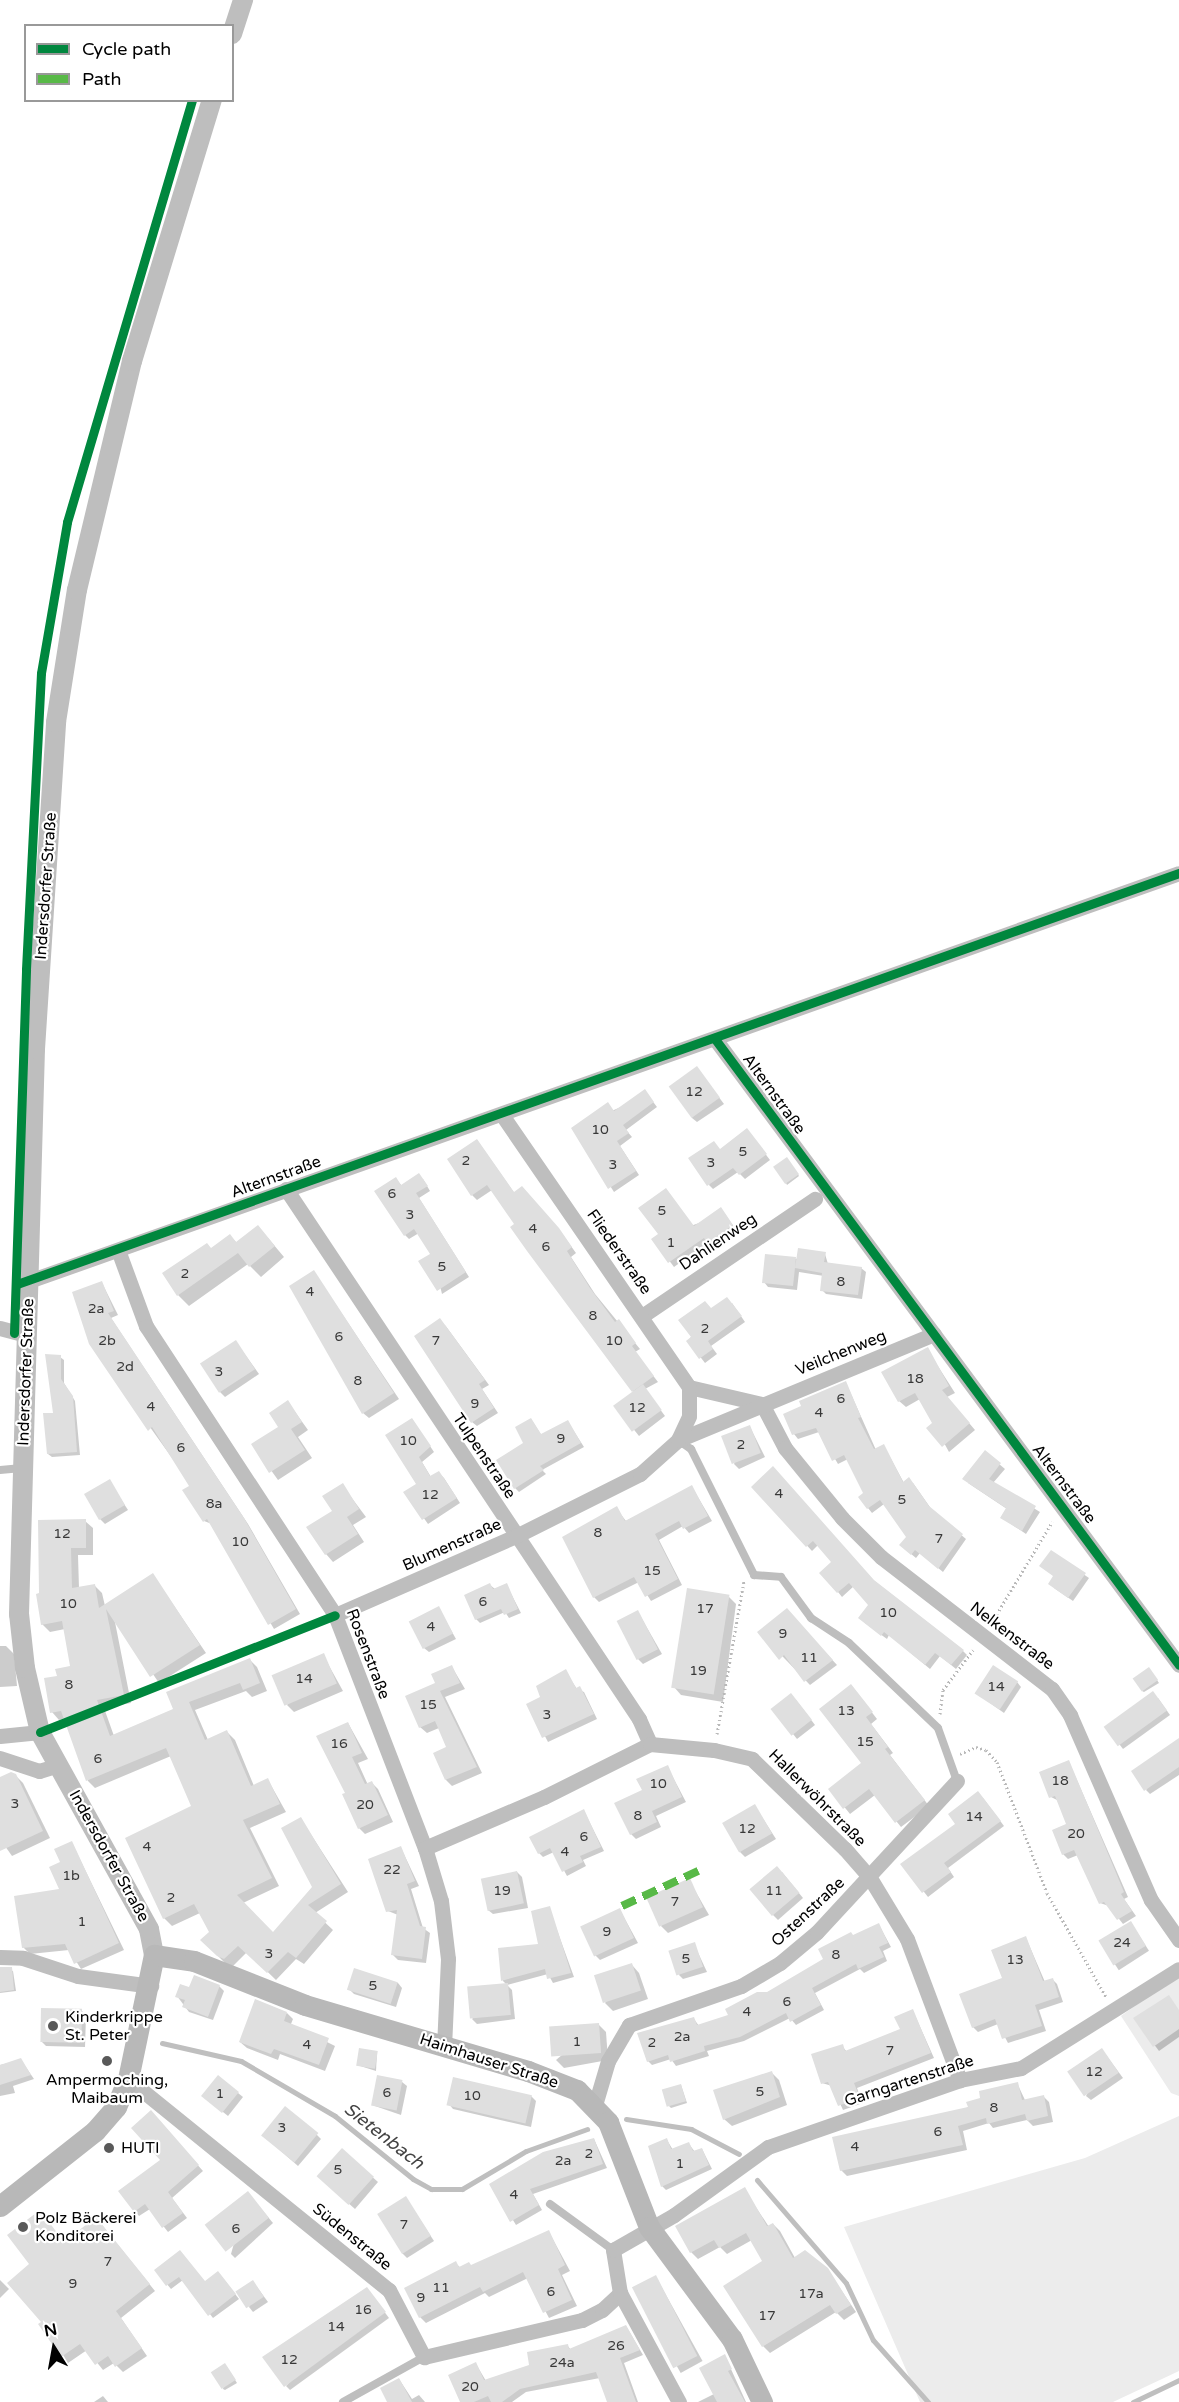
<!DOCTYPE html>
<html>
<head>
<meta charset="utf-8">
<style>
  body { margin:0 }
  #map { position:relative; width:1179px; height:2402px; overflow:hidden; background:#fff; font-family:"Varela Round",sans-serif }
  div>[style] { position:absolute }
  .green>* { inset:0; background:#ececec }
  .shadow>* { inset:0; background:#0003; transform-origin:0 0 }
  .stream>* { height:5px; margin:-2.5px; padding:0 2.5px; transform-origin:2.5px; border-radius:2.5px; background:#bfbfbf }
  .building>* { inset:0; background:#dfdfdf; transform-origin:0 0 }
  .path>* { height:3px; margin-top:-1.5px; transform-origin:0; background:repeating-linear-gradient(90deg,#b9b9b9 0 1.5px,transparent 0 4.5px) }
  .service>* { height:8px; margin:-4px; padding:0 4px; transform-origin:4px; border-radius:4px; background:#bebebe }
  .minor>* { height:15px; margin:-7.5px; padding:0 7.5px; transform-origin:7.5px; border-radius:7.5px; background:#bebebe }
  .tertiary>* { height:20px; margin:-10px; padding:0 10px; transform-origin:10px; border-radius:10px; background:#bebebe }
  .secondary>* { height:21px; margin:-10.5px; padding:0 10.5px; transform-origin:10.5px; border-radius:10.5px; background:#b8b8b8 }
  .quiet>* { height:8px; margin-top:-4px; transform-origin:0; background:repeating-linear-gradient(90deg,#58b947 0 15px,transparent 0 23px) }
  .cycleway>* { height:9px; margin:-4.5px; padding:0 4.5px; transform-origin:4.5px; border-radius:4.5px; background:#00873e }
  .dots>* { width:16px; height:16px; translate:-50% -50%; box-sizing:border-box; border:3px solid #fff; border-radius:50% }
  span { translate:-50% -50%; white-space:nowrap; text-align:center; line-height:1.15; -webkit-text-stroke:4.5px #fff; paint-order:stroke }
  .number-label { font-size:14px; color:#383838 }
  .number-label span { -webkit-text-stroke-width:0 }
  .street-label { font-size:16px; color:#000 }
  .poi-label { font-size:16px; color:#000 }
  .left { translate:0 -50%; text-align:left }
  .water-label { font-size:18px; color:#444; font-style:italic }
  .legend { position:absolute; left:24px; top:24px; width:210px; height:78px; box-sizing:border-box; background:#fff; border:2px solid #999; margin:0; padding:8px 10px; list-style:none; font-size:18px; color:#000 }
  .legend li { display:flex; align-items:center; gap:12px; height:30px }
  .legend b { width:30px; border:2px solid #999 }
  .north { position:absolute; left:24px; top:2318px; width:60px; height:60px; -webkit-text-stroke:4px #fff; paint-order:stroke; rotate:349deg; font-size:16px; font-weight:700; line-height:24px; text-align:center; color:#000 }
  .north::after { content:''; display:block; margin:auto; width:21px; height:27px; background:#000; clip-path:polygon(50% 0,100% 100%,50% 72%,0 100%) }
</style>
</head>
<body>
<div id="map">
  <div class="green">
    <i style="clip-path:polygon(1179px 1974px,1179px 2096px,1171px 2093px,1121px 2016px)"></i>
    <i style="clip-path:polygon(1179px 2116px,1179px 2371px,1113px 2402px,920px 2402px,844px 2227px,1085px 2158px)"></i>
  </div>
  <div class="shadow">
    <i style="clip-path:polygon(697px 1068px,724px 1104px,697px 1122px,692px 1118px)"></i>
    <i style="clip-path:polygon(648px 1095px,657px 1107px,626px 1130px,632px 1137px,620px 1146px,639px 1175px,614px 1192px,573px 1128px)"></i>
    <i style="clip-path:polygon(751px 1135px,770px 1160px,745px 1179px,738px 1172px,713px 1189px,709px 1185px,720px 1150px)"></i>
    <i style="clip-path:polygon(477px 1140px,515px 1194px,563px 1235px,576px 1253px,571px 1257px,595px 1294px,640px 1349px,635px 1352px,658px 1382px,645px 1389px,665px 1416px,639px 1436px,615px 1406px,634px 1392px,512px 1227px,516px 1224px,492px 1190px,477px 1200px,472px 1195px)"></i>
    <i style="clip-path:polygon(789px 1161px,799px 1176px,787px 1185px,786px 1183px)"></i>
    <i style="clip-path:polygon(396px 1179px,402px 1186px,423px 1179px,430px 1191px,419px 1198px,469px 1277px,442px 1294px,432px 1254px,419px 1233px,409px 1239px,405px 1235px)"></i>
    <i style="clip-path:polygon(725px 1214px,736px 1230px,713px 1246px,709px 1242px,674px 1267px,653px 1239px)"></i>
    <i style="clip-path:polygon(230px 1236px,237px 1243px,268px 1238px,284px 1257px,261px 1277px,248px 1264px,189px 1306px,178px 1295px,211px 1250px)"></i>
    <i style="clip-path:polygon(825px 1254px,828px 1264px,861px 1268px,866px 1272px,862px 1299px,826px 1294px,822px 1290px,824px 1276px,799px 1272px,797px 1290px,768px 1287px,764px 1282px,795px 1259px)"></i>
    <i style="clip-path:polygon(314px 1272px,399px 1399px,369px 1418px,363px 1413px)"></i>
    <i style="clip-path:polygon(102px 1283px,118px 1315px,111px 1318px,248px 1524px,300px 1614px,274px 1629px,212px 1524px,204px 1521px,192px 1486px,90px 1343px)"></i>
    <i style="clip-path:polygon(732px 1303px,745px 1322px,711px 1346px,717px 1354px,705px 1363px,688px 1341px,711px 1310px)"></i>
    <i style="clip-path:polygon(445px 1325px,489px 1385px,482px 1389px,498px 1413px,477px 1426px,472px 1422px)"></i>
    <i style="clip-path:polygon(236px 1342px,259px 1374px,225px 1397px,220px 1392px)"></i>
    <i style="clip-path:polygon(927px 1349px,955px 1393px,947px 1397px,975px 1430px,949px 1452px,920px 1399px,906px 1407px,899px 1401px)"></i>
    <i style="clip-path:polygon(60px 1357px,64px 1360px,64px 1383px,75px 1401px,80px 1455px,52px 1457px,48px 1454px)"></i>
    <i style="clip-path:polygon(846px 1383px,876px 1450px,884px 1446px,904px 1483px,913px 1483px,932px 1510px,966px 1539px,943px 1572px,920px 1553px,916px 1558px,905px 1549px,907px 1537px,884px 1504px,872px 1513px,868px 1508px,860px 1497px,865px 1494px,848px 1459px,838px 1464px,819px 1432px,798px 1439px,794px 1434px)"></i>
    <i style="clip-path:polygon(288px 1402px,308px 1430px,298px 1437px,312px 1458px,278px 1480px,253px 1445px,280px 1427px)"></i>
    <i style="clip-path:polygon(412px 1419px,434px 1452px,422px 1462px,431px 1477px,439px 1473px,444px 1478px,460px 1503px,428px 1524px,406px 1493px,419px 1484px)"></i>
    <i style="clip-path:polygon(531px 1419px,542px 1436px,568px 1422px,584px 1447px,542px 1470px,546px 1474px,519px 1492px,515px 1488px)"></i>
    <i style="clip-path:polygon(750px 1427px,765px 1457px,739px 1469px,734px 1464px)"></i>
    <i style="clip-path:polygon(985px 1452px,1005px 1469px,993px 1483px,1040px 1512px,1026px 1534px,1002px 1518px,1007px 1509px,968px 1483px)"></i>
    <i style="clip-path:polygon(109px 1481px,128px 1510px,105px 1524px,100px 1519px)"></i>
    <i style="clip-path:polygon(342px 1485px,366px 1517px,353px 1525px,364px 1542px,333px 1562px,326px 1554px)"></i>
    <i style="clip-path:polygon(692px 1487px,712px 1521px,689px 1533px,683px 1526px,659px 1540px,682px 1585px,651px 1601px,639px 1582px,599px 1602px,594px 1597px,616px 1508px,626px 1521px)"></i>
    <i style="clip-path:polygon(753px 1487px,963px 1651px,967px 1655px,956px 1669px,940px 1656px,930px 1669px,889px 1635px,887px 1639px,865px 1623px,870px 1605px,854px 1586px,842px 1597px,838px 1592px,833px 1562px,818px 1545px,812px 1551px)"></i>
    <i style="clip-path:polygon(85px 1521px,93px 1528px,93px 1555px,78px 1555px,79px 1588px,95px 1586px,102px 1593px,105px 1606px,153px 1575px,206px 1653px,159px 1683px,114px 1617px,131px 1703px,104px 1708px,114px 1736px,175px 1710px,250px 1660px,257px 1667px,267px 1691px,252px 1697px,246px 1691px,195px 1710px,208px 1740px,227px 1732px,235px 1740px,254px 1786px,268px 1780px,286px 1812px,250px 1828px,279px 1886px,243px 1903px,273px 1934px,314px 1887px,301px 1819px,348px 1892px,315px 1913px,333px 1930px,304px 1964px,296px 1959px,276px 1980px,247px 1952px,233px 1966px,226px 1964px,202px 1940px,210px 1932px,200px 1913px,172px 1926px,164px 1918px,193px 1807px,171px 1756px,95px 1788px,88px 1781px,65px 1718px,59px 1720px,52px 1712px,59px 1677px,72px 1667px,65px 1629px,50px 1632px,42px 1624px,41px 1595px)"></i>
    <i style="clip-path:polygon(1051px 1552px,1089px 1578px,1073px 1601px,1054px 1588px)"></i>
    <i style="clip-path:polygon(506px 1584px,521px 1613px,509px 1618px,505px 1612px,480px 1623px,476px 1619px,490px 1585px,495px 1589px)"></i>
    <i style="clip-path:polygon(729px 1597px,736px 1604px,723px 1702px,681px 1695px,674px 1687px)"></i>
    <i style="clip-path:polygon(438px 1607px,456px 1639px,429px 1652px,424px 1648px)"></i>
    <i style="clip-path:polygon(638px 1612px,662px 1654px,643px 1664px,638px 1659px)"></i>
    <i style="clip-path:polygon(791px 1615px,837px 1665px,810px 1685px,759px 1632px)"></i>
    <i style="clip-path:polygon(0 1646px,6px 1646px,14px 1654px,17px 1686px,0 1687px)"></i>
    <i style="clip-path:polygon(323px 1655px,343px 1691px,294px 1712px,287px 1705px)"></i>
    <i style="clip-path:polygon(452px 1667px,465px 1689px,445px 1697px,482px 1773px,452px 1786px,446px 1780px,448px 1748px,439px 1728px,427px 1733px,420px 1727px,437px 1684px)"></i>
    <i style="clip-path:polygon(565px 1671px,577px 1689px,584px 1692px,597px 1719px,548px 1742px,528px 1704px,542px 1698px)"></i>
    <i style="clip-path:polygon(1151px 1671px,1159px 1683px,1144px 1692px,1142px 1691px)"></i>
    <i style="clip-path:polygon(1017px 1682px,1021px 1687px,1004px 1713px,976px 1693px)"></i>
    <i style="clip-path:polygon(856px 1692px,877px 1719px,871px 1724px,893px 1753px,890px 1755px,929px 1806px,901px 1827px,875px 1795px,850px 1814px,830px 1789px,863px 1764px)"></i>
    <i style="clip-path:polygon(1158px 1698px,1170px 1715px,1123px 1749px,1106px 1727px)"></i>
    <i style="clip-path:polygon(796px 1700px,815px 1725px,797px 1739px,793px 1734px)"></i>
    <i style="clip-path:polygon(348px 1723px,368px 1759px,358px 1763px,368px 1785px,372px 1783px,378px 1789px,393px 1822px,365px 1834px,359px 1828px,348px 1794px)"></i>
    <i style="clip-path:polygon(1179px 1740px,1179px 1775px,1150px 1794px,1146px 1790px)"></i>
    <i style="clip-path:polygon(1069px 1762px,1128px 1897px,1124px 1899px,1136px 1916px,1123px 1924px,1109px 1906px,1100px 1903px,1078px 1855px,1068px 1859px,1063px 1854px,1068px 1825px,1059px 1801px,1051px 1797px)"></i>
    <i style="clip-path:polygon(667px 1766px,686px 1802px,656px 1816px,661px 1827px,636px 1839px,631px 1834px,644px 1790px)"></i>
    <i style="clip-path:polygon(15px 1775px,23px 1783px,50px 1838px,12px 1856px,0 1839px,0 1781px)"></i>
    <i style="clip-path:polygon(983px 1798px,1004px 1826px,948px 1868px,954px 1877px,928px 1897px,902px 1864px,957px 1824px)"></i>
    <i style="clip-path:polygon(755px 1806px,776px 1839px,745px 1857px,740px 1852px)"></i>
    <i style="clip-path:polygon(584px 1811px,604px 1851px,583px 1860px,586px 1866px,567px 1876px,554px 1852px,543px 1857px,539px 1853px)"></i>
    <i style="clip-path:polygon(72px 1843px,124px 1950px,81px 1969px,69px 1950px,30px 1954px,23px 1947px,61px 1891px,62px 1863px)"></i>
    <i style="clip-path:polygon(401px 1848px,419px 1886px,411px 1889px,423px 1928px,430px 1933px,426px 1963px,398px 1960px,393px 1955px,398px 1915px,388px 1911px)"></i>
    <i style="clip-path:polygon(517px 1872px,522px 1877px,528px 1908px,493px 1914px,488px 1910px)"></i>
    <i style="clip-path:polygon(782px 1872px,803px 1898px,778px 1920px,773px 1915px)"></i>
    <i style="clip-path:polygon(689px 1880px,709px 1915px,668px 1933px,661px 1926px)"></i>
    <i style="clip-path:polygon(549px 1908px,574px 1977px,553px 1983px,548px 1974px,507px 1985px,512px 1990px,515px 2019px,477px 2024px,472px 2019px,507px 1985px,503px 1981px,499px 1950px,540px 1946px)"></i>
    <i style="clip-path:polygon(620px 1910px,638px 1943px,600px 1960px,595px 1955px)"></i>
    <i style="left:1131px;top:1923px;width:33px;height:36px;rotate:57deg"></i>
    <i style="clip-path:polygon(879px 1925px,891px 1947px,883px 1951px,887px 1961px,864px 1973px,860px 1969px,815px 1993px,824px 2010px,796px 2025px,790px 2018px,744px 2041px,707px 2051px,709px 2056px,676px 2066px,671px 2059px,652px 2065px,648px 2061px,694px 2019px,699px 2026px,730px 2016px,825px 1960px,854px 1936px)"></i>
    <i style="clip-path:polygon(1026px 1938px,1045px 1982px,1053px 1980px,1057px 1984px,1063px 2002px,1039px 2010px,1046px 2031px,1008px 2043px,998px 2024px,978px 2032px,973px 2027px)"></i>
    <i style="clip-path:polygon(694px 1944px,707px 1972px,683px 1979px,679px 1975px)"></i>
    <i style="clip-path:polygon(632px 1965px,639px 1973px,648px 1999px,613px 2011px,605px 2003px)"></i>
    <i style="clip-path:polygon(0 1968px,13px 1971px,16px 1991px,0 1993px)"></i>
    <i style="clip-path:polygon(355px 1970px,398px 1983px,402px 1988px,396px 2007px,354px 1994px,349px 1989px)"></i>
    <i style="clip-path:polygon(219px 1986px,224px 1991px,213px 2020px,189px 2012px,177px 1996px,190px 1989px)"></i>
    <i style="clip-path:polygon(81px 2010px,86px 2015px,85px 2047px,46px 2046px,41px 2041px)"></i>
    <i style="clip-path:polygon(1179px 2010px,1179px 2037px,1159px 2051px,1135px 2019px)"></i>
    <i style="clip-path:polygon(913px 2011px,934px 2058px,857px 2088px,863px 2103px,843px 2110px,832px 2086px,822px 2083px,842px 2046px,847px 2052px,902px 2030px)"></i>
    <i style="clip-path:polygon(287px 2013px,293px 2019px,291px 2024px,335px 2046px,325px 2071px,280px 2054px,278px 2060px,247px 2048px,240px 2042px)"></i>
    <i style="clip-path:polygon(598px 2024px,606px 2032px,608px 2060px,564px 2068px,556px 2060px)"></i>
    <i style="clip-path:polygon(377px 2053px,376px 2071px,357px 2065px)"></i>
    <i style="clip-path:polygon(1106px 2055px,1123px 2078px,1091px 2100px,1086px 2096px)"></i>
    <i style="clip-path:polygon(21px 2060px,34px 2079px,13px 2086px,15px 2093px,0 2096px,0 2065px)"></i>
    <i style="clip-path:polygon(771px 2072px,779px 2080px,787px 2105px,732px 2126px,724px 2119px)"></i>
    <i style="clip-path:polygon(402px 2082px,407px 2086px,401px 2115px,372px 2105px)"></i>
    <i style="clip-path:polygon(1017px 2083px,1025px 2100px,1043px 2096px,1049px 2102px,1053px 2122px,1033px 2126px,1027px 2120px,993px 2128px,989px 2123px,963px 2131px,967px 2150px,847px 2176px,841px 2170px)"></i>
    <i style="clip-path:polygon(681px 2085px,687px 2103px,671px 2108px,669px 2106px)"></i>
    <i style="clip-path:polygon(238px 2093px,243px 2097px,228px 2116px,208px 2100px)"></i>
    <i style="clip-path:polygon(531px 2096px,536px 2101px,531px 2127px,453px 2109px,449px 2104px)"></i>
    <i style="clip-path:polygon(155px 2117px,203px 2171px,172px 2198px,187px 2218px,168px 2232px,150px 2209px,139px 2216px,135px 2211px,162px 2161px)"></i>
    <i style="clip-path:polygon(316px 2134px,321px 2139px,298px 2166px,267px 2139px)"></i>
    <i style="clip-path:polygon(594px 2139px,607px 2168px,533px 2194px,542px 2210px,516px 2225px,491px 2184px)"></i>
    <i style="clip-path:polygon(667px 2140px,673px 2150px,689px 2144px,695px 2152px,702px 2149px,712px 2169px,666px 2190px,662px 2186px)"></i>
    <i style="clip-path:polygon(342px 2150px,378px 2182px,355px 2209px,324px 2182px)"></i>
    <i style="clip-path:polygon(744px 2189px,769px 2227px,773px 2224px,780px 2231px,795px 2258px,827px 2269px,856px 2312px,844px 2320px,836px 2312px,770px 2353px,763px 2346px,764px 2261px,752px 2240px,727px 2254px,720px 2247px,698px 2259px,691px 2252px)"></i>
    <i style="clip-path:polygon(248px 2193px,273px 2223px,235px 2258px,231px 2254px)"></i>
    <i style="clip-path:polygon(406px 2198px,434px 2241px,407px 2258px,402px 2253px)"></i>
    <i style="clip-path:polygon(102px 2225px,155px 2291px,121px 2318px,147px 2356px,123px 2372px,114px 2363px,103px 2370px,87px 2350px,68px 2363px,43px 2322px,65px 2243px)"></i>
    <i style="clip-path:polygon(549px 2232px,570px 2271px,562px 2275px,577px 2306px,549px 2318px,528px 2278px,489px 2297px,485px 2293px,426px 2323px,420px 2317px,406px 2289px,455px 2263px,461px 2268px,471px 2267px)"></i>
    <i style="clip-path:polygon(156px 2271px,205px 2283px,222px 2277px,239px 2299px,213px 2318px,183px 2280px,171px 2289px)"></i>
    <i style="left:656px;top:2277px;width:96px;height:25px;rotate:61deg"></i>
    <i style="clip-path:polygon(0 2280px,9px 2289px,0 2298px)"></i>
    <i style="clip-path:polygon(257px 2287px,268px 2302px,253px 2312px,249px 2307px)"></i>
    <i style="clip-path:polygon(371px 2294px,389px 2318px,290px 2390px,286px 2386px)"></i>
    <i style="clip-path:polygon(626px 2326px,643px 2355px,624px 2363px,638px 2402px,609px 2402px,600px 2378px,526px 2392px,512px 2402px,462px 2402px,476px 2364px,486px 2381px,531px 2366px,567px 2345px,571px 2350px)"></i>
    <i style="clip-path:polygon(725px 2356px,746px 2402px,698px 2402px,714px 2394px)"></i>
    <i style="clip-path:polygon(227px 2367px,237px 2383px,225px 2390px,223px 2389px)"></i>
    <i style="clip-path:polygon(399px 2379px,412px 2399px,419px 2395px,425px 2402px,388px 2402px)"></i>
    <i style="clip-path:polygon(103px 2396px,108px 2402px,94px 2402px)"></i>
  </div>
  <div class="stream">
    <i style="left:162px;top:2043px;width:81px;rotate:12.8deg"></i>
    <i style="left:241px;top:2061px;width:109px;rotate:30.3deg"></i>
    <i style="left:335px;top:2116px;width:100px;rotate:38.9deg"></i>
    <i style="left:413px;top:2179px;width:21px;rotate:29deg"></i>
    <i style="left:431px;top:2189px;width:31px"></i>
    <i style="left:462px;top:2189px;width:74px;rotate:-30.7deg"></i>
    <i style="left:526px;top:2151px;width:65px;rotate:-19.8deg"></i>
    <i style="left:626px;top:2119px;width:66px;rotate:8.7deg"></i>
    <i style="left:691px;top:2129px;width:54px;rotate:27.5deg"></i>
    <i style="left:757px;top:2180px;width:136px;rotate:49.2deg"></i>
    <i style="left:846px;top:2283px;width:63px;rotate:64.7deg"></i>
    <i style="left:873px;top:2340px;width:83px;rotate:48.4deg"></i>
    <i style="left:1133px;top:2402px;width:51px;rotate:-25.6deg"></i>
  </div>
  <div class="building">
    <i style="left:697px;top:1066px;width:39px;height:35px;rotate:54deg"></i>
    <i style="clip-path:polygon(645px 1089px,654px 1102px,623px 1125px,629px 1133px,617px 1141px,636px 1171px,608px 1189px,571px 1128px,608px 1102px,614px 1111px)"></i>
    <i style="clip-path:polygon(747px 1128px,767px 1154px,739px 1175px,733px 1168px,707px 1186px,688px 1158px,714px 1141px,720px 1149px)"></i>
    <i style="clip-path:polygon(477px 1139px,514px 1192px,522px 1186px,559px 1228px,572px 1247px,567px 1251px,590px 1288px,615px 1322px,619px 1319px,636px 1343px,632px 1346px,654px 1376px,632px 1392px,527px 1251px,510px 1227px,514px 1224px,487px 1185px,471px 1196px,447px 1159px)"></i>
    <i style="left:787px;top:1157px;width:21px;height:17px;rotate:55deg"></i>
    <i style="clip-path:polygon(419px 1173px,428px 1186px,416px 1193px,466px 1272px,437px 1291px,418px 1261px,430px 1254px,414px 1229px,404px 1236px,374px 1191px,396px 1177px,401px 1185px)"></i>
    <i style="clip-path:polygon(666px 1188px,694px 1226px,721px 1207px,733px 1225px,707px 1243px,704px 1238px,668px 1263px,651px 1239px,658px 1234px,638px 1208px)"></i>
    <i style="clip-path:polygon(258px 1225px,275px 1246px,249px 1267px,238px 1253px,177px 1296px,162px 1273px,207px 1243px,211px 1248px,230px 1234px,236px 1242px)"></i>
    <i style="clip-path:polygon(798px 1248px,826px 1252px,824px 1262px,862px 1267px,858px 1295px,820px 1291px,822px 1273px,795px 1268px,793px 1286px,762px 1283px,765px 1254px,796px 1257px,795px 1268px)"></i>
    <i style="clip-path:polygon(314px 1270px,394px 1393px,362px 1414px,289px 1286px)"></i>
    <i style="clip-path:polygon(102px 1281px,114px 1311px,108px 1313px,244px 1518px,296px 1609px,268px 1625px,207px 1519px,203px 1522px,182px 1490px,189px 1486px,152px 1427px,148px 1431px,89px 1344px,72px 1292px)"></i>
    <i style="clip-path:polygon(727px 1297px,742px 1316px,708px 1341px,713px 1349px,699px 1359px,686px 1341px,691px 1337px,678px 1320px,705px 1301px,711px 1308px)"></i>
    <i style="clip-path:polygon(440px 1318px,485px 1380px,479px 1384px,494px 1408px,471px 1423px,414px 1336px)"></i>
    <i style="left:236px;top:1340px;width:35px;height:43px;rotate:57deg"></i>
    <i style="clip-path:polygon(928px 1347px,949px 1386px,942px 1390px,970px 1423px,942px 1447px,926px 1428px,932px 1423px,915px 1393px,898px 1402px,881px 1372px)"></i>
    <i style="clip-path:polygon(45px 1354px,61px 1355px,61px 1379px,73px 1396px,77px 1452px,47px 1454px,43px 1413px,53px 1413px)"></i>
    <i style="clip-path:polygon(846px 1381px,861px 1417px,858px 1418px,874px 1449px,884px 1444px,903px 1482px,909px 1477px,929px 1506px,963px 1534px,938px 1569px,915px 1550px,911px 1555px,899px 1545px,906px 1537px,880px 1500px,867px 1509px,858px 1497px,863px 1493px,844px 1455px,832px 1461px,816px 1428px,792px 1435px,783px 1414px,801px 1406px,799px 1401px)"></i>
    <i style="left:643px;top:1384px;width:32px;height:37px;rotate:54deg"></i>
    <i style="clip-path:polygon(288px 1400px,302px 1422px,291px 1429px,305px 1450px,269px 1473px,251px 1444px,278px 1427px,269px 1413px)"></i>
    <i style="clip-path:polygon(412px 1418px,431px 1446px,419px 1457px,430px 1476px,439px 1471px,457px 1498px,422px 1520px,403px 1492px,416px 1484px,385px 1435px)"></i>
    <i style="clip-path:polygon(531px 1418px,541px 1434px,568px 1420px,581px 1443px,540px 1466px,544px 1470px,514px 1489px,496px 1460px,523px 1443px,515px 1427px)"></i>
    <i style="left:750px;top:1425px;width:30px;height:31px;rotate:69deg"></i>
    <i style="clip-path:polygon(985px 1450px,1001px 1463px,989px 1479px,1036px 1506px,1022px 1531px,1000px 1518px,1006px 1508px,962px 1479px)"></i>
    <i style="clip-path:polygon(773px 1466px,874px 1580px,964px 1650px,951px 1665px,935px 1653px,925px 1665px,884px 1632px,881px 1636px,858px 1618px,868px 1605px,849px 1583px,837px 1593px,819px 1573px,831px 1562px,813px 1541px,806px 1547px,751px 1487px)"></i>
    <i style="left:110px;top:1479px;width:30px;height:30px;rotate:60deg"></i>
    <i style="clip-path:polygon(343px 1483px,359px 1509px,347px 1517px,358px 1534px,325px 1555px,306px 1527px,332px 1511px,322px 1496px)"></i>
    <i style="clip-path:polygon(692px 1485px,708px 1516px,683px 1529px,679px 1521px,655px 1534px,678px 1579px,645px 1597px,634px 1577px,593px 1598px,562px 1537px,617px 1506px,625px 1521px)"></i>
    <i style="clip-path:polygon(86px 1519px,86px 1548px,71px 1548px,72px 1588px,95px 1584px,99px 1608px,153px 1573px,200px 1645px,150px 1677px,106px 1609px,124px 1695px,97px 1700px,110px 1736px,173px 1709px,166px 1692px,250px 1658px,260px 1683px,243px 1690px,240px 1683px,189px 1702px,205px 1740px,227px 1730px,251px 1786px,268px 1778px,280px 1804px,243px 1820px,272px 1878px,237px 1895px,273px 1932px,312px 1887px,281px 1828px,301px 1817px,341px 1884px,308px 1905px,327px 1921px,296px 1958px,288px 1952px,267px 1973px,238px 1946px,224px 1959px,217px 1956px,200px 1940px,209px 1932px,194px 1904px,163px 1919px,125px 1838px,191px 1806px,166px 1748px,86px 1781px,61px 1711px,50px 1713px,44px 1678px,57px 1676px,55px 1669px,70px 1666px,62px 1621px,41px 1625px,36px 1594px,39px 1593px,38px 1520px)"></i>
    <i style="clip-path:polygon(1051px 1550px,1086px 1573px,1068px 1598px,1048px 1584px,1053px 1576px,1039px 1566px)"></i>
    <i style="clip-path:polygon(490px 1583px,493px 1589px,507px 1583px,518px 1609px,504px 1615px,501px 1609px,475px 1620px,464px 1595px)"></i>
    <i style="left:687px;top:1588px;width:43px;height:101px;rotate:9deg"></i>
    <i style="left:439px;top:1606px;width:31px;height:34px;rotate:63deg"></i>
    <i style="clip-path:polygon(787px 1608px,833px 1660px,804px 1682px,784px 1655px,779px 1660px,757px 1632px)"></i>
    <i style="left:638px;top:1610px;width:44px;height:24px;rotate:63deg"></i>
    <i style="left:324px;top:1653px;width:33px;height:57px;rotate:67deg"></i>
    <i style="clip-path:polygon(452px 1665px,460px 1683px,440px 1691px,477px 1767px,445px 1780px,433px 1753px,446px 1747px,435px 1721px,419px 1728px,405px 1696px,435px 1683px,431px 1674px)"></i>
    <i style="left:993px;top:1665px;width:30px;height:34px;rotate:33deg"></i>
    <i style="left:1149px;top:1667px;width:16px;height:20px;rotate:55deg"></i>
    <i style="clip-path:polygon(566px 1669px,576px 1688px,580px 1686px,594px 1714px,542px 1738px,526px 1704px,540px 1697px,536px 1686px)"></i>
    <i style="clip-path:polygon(851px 1684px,873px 1712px,866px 1717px,888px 1747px,885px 1749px,925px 1800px,895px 1823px,869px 1789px,843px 1809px,828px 1789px,861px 1763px,819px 1709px)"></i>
    <i style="left:1153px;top:1691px;width:24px;height:61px;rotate:54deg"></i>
    <i style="left:791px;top:1693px;width:34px;height:26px;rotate:52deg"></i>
    <i style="clip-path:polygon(348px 1722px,362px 1753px,352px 1757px,365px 1784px,372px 1781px,388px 1815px,358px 1829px,342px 1794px,345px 1793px,316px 1736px)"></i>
    <i style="clip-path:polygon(1179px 1738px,1179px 1767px,1144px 1791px,1131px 1771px)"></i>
    <i style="clip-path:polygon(1069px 1760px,1124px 1892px,1121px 1894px,1132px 1911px,1117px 1920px,1104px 1902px,1099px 1904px,1074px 1850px,1062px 1855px,1052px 1830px,1066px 1824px,1055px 1796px,1049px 1798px,1039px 1772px)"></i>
    <i style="clip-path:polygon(668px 1765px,682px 1797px,652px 1811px,657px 1822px,630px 1835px,614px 1803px,642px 1790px,636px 1779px)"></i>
    <i style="clip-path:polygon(11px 1772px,16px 1774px,43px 1831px,0 1851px,0 1777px)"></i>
    <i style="clip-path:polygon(978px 1791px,1001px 1821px,944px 1863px,951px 1872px,922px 1893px,900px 1864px,955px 1824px,948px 1814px)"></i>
    <i style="left:755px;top:1804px;width:34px;height:38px;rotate:60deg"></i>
    <i style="clip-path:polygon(584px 1809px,601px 1847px,580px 1856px,583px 1862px,562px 1872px,550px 1848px,538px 1854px,529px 1837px)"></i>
    <i style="clip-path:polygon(72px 1841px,119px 1943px,74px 1964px,65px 1944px,22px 1948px,14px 1896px,59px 1889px,49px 1867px,60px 1862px,54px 1849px)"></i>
    <i style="clip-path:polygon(401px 1846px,415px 1881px,407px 1884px,420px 1926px,426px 1927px,422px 1959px,391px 1955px,397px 1910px,386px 1912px,368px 1859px)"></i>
    <i style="left:777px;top:1866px;width:35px;height:36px;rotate:50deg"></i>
    <i style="left:517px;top:1871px;width:33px;height:37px;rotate:78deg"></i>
    <i style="left:690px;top:1878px;width:32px;height:48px;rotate:66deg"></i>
    <i style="clip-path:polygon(550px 1906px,571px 1973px,547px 1979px,545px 1969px,501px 1981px,498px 1948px,538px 1944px,531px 1911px)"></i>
    <i style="left:620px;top:1908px;width:33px;height:44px;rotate:65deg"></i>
    <i style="left:1131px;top:1921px;width:29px;height:38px;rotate:59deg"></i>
    <i style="clip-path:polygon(879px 1923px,888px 1943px,879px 1947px,884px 1957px,858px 1969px,856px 1964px,812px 1988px,821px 2005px,790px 2022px,786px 2013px,740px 2037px,704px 2046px,705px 2051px,670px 2062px,668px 2055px,647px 2062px,637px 2033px,694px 2017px,697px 2025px,728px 2015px,725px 2009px,757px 1992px,767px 1992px,823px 1959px,818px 1949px,851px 1932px,853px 1935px)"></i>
    <i style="clip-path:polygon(1026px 1936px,1043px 1981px,1053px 1978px,1059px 1997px,1035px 2005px,1042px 2026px,1002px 2039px,995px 2019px,972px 2028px,959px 1994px,1002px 1978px,991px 1950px)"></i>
    <i style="left:695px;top:1942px;width:26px;height:28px;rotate:72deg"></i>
    <i style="left:632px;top:1963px;width:29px;height:40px;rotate:72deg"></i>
    <i style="clip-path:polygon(0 1967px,12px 1967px,14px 1990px,0 1992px)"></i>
    <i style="left:354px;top:1968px;width:46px;height:23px;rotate:18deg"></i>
    <i style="clip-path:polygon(194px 1975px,220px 1985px,208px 2017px,182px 2007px,185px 2000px,175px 1997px,180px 1984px,189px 1987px)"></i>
    <i style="left:508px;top:1983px;width:32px;height:41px;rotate:85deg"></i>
    <i style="clip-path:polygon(1169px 1995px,1179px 2010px,1179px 2029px,1153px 2047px,1133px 2018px)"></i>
    <i style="clip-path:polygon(255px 1999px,287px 2012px,284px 2021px,329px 2038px,319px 2065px,274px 2049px,271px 2054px,239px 2042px)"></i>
    <i style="left:41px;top:2008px;width:41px;height:34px;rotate:1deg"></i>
    <i style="clip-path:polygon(913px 2009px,931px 2053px,854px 2083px,860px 2098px,838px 2106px,828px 2082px,821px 2084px,811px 2054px,843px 2044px,845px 2051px,900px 2029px,894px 2017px)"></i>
    <i style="left:599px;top:2023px;width:30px;height:50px;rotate:86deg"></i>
    <i style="left:359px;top:2048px;width:19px;height:18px;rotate:9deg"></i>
    <i style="left:1102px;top:2048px;width:30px;height:42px;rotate:56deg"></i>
    <i style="clip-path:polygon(21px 2058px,31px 2075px,0 2085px,0 2065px)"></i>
    <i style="clip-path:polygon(772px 2071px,780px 2097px,723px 2120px,713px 2090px)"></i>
    <i style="left:218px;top:2075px;width:27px;height:27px;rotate:39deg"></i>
    <i style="left:377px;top:2075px;width:26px;height:31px;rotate:11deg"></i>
    <i style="left:453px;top:2077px;width:81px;height:29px;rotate:13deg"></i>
    <i style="clip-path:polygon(1018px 2082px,1022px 2100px,1044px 2095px,1048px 2116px,1027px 2121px,1025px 2114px,987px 2124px,986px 2118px,958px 2126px,963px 2145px,840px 2171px,832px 2137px,968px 2107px,966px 2102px,980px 2098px,979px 2091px)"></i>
    <i style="left:681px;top:2084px;width:18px;height:20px;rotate:74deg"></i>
    <i style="left:285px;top:2106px;width:43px;height:38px;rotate:39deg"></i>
    <i style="clip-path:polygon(151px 2110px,199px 2165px,168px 2192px,183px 2213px,162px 2228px,145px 2204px,134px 2212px,118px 2191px,160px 2160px,131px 2128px)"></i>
    <i style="clip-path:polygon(594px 2138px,603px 2164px,530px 2189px,539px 2205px,510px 2222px,489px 2184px,543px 2152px)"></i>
    <i style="clip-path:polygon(667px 2138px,671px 2149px,689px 2142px,693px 2151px,702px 2148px,709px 2165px,661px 2187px,648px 2146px)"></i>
    <i style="left:342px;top:2148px;width:43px;height:38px;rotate:42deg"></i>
    <i style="clip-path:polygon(745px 2187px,767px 2226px,773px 2223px,793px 2258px,805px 2250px,828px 2268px,851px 2305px,836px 2314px,830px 2305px,762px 2347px,723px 2286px,762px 2261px,746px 2233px,719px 2248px,714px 2240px,690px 2253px,675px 2226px)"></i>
    <i style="left:248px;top:2191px;width:34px;height:55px;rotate:52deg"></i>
    <i style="left:406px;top:2196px;width:47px;height:34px;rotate:58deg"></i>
    <i style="clip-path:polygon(40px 2210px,64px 2242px,96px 2217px,150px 2284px,116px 2311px,142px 2348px,115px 2367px,108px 2356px,95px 2365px,80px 2344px,61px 2357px,38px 2324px,41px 2322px,7px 2283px,29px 2264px,7px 2235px)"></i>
    <i style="clip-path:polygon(549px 2230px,565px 2265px,558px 2269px,572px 2300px,543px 2313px,523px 2272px,483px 2292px,480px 2287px,419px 2318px,404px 2288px,456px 2261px,459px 2267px,469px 2262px,471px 2265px)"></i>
    <i style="clip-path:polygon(180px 2250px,205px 2281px,218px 2271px,236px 2294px,208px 2316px,179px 2277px,166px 2286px,154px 2270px)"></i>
    <i style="left:656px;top:2275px;width:91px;height:27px;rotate:63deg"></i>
    <i style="left:253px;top:2280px;width:20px;height:21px;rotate:57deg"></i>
    <i style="clip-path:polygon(367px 2287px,386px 2312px,284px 2387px,262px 2357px)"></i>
    <i style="clip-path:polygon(626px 2325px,640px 2350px,620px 2358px,636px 2402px,607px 2402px,596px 2372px,520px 2389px,502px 2402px,491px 2402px,488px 2396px,474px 2402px,460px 2402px,448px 2375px,476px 2362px,484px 2380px,529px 2365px,527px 2352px,568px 2344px,569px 2349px)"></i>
    <i style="clip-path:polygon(725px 2354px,732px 2369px,728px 2371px,745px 2402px,717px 2402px,699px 2368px)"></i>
    <i style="left:225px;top:2363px;width:20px;height:17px;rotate:57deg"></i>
    <i style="clip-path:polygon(399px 2378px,412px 2402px,387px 2402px,380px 2388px)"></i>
  </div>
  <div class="path">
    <i style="left:992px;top:1622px;width:117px;rotate:-59deg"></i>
    <i style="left:940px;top:1714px;width:24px;rotate:-83deg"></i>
    <i style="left:943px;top:1690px;width:50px;rotate:-53.1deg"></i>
    <i style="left:717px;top:1734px;width:155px;rotate:-80deg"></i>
    <i style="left:960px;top:1754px;width:17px;rotate:-24deg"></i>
    <i style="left:976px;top:1747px;width:10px;rotate:17deg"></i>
    <i style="left:986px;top:1750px;width:16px;rotate:47deg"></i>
    <i style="left:997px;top:1762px;width:140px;rotate:69.1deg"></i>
    <i style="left:1047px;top:1893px;width:120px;rotate:60.4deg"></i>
  </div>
  <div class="service">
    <i style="left:678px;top:1440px;width:16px;rotate:35deg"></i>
    <i style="left:691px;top:1449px;width:141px;rotate:63.4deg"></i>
    <i style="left:754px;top:1575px;width:27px;rotate:4deg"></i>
    <i style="left:781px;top:1577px;width:51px;rotate:53.8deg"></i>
    <i style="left:811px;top:1618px;width:45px;rotate:33.3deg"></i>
    <i style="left:849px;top:1643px;width:123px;rotate:43.7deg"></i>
    <i style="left:938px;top:1728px;width:56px;rotate:70.3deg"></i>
    <i style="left:0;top:1470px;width:22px;rotate:-5deg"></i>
    <i style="left:550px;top:2204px;width:78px;rotate:36.1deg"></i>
    <i style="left:343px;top:2402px;width:93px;rotate:-29.1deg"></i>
  </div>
  <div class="minor">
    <i style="left:715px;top:1039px;width:779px;rotate:53.45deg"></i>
    <i style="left:286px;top:1189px;width:637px;rotate:56.33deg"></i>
    <i style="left:639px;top:1719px;width:27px;rotate:66deg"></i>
    <i style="left:118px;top:1250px;width:81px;rotate:69.8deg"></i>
    <i style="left:146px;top:1326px;width:345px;rotate:56.8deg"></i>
    <i style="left:335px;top:1615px;width:250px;rotate:68.9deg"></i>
    <i style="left:425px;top:1848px;width:55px;rotate:73.2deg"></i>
    <i style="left:441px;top:1901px;width:58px;rotate:83.1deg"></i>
    <i style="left:448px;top:1959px;width:87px;rotate:92.6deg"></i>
    <i style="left:29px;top:1281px;width:1220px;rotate:-19.53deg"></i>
    <i style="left:642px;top:1316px;width:209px;rotate:-34.1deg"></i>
    <i style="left:0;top:1328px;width:28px;rotate:15deg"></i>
    <i style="left:689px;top:1387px;width:75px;rotate:13.1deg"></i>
    <i style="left:762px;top:1404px;width:50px;rotate:62.4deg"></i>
    <i style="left:785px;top:1448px;width:90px;rotate:50.8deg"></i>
    <i style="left:842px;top:1518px;width:55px;rotate:45deg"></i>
    <i style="left:881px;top:1557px;width:216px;rotate:37.7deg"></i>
    <i style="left:1052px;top:1689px;width:32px;rotate:55deg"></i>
    <i style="left:1070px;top:1715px;width:202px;rotate:66.4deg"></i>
    <i style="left:1151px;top:1900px;width:49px;rotate:55deg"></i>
    <i style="left:678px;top:1440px;width:277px;rotate:-22.5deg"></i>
    <i style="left:335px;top:1615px;width:197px;rotate:-23.6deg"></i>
    <i style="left:516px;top:1536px;width:139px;rotate:-26.6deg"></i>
    <i style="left:640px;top:1474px;width:51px;rotate:-41.8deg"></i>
    <i style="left:678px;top:1440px;width:26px;rotate:-65deg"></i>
    <i style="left:689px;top:1416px;width:29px;rotate:-90deg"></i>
    <i style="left:689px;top:1387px;width:330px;rotate:-124.5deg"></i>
    <i style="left:0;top:1736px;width:40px;rotate:-5.7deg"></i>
    <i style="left:0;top:1758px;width:41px;rotate:18.4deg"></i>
    <i style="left:39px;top:1771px;width:21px;rotate:-17deg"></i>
    <i style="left:425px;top:1848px;width:129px;rotate:-23.2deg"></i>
    <i style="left:544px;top:1797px;width:119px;rotate:-26.6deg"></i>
    <i style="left:650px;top:1744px;width:64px;rotate:5.4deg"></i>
    <i style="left:714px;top:1750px;width:39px;rotate:13deg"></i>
    <i style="left:752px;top:1759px;width:129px;rotate:44.1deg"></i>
    <i style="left:845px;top:1849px;width:38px;rotate:49deg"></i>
    <i style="left:870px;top:1878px;width:71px;rotate:58.8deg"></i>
    <i style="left:907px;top:1939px;width:151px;rotate:69.4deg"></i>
    <i style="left:0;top:1957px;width:23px;rotate:2deg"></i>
    <i style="left:23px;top:1958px;width:58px;rotate:18.1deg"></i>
    <i style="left:78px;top:1976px;width:74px;rotate:7.8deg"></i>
    <i style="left:128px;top:2079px;width:336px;rotate:39deg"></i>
    <i style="left:389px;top:2290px;width:76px;rotate:62.4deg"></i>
    <i style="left:424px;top:2357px;width:162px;rotate:-13.2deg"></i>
    <i style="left:582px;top:2320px;width:22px;rotate:-27deg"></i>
    <i style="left:602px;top:2310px;width:25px;rotate:-43deg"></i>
    <i style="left:595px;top:2105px;width:46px;rotate:-73.5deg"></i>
    <i style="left:608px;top:2061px;width:42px;rotate:-59.7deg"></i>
    <i style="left:629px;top:2025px;width:119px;rotate:-19.2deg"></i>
    <i style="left:741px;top:1986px;width:45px;rotate:-30.5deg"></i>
    <i style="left:780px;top:1963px;width:48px;rotate:-40deg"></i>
    <i style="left:817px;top:1932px;width:206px;rotate:-47.2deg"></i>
    <i style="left:679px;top:2402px;width:124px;rotate:-118.4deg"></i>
    <i style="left:620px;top:2293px;width:44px;rotate:-99.2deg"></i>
    <i style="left:613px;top:2250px;width:70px;rotate:-29.8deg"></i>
    <i style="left:674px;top:2215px;width:116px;rotate:-35.9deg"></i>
    <i style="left:768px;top:2147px;width:203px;rotate:-19.2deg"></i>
    <i style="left:960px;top:2080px;width:62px;rotate:-11.1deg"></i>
    <i style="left:1021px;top:2068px;width:186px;rotate:-32.1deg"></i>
  </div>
  <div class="tertiary">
    <i style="left:232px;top:34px;width:36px;rotate:-72deg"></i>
    <i style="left:154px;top:1955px;width:26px;rotate:-101deg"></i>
    <i style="left:149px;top:1929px;width:225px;rotate:-119deg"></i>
    <i style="left:40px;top:1732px;width:66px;rotate:-103.2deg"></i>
    <i style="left:25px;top:1668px;width:54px;rotate:-96.3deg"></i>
    <i style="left:19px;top:1614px;width:565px;rotate:-88.38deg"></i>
    <i style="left:35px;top:1049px;width:328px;rotate:-86.3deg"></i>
    <i style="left:56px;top:722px;width:134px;rotate:-81deg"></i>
    <i style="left:77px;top:590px;width:236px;rotate:-76.5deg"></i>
    <i style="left:132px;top:361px;width:273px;rotate:-73deg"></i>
  </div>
  <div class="secondary">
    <i style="left:0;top:2206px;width:121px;rotate:-38.3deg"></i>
    <i style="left:95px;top:2131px;width:32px;rotate:-49deg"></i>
    <i style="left:116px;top:2107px;width:30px;rotate:-67deg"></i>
    <i style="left:128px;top:2079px;width:127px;rotate:-78.2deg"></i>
    <i style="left:154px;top:1955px;width:40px;rotate:8.5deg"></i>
    <i style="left:194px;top:1961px;width:119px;rotate:21.6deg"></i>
    <i style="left:305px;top:2005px;width:233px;rotate:16.5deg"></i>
    <i style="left:528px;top:2071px;width:53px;rotate:21.2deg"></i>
    <i style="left:577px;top:2090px;width:45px;rotate:45.9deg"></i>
    <i style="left:608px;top:2122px;width:113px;rotate:68.7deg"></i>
    <i style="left:649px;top:2227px;width:139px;rotate:53.5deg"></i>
    <i style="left:732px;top:2339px;width:70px;rotate:64.5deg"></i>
  </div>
  <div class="quiet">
    <i style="left:622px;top:1906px;width:84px;rotate:-24.7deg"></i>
  </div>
  <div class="cycleway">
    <i style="left:715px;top:1039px;width:779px;rotate:53.45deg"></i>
    <i style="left:17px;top:1284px;width:1233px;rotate:-19.48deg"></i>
    <i style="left:14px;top:1333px;width:364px;rotate:-88.1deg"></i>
    <i style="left:26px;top:969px;width:296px;rotate:-87.1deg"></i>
    <i style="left:41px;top:673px;width:153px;rotate:-80.2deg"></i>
    <i style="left:67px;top:522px;width:440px;rotate:-73.5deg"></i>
    <i style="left:40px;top:1732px;width:317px;rotate:-21.6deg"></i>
  </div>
  <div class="dots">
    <i style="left:53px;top:2026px;background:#595959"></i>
    <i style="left:107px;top:2061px;background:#595959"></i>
    <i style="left:109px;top:2148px;background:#595959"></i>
    <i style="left:23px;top:2227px;background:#595959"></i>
  </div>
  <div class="number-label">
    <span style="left:694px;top:1092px">12</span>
    <span style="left:600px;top:1130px">10</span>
    <span style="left:743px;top:1152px">5</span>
    <span style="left:466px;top:1161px">2</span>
    <span style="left:711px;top:1163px">3</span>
    <span style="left:613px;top:1165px">3</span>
    <span style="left:392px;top:1194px">6</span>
    <span style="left:662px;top:1211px">5</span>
    <span style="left:410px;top:1215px">3</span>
    <span style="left:533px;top:1229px">4</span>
    <span style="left:671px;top:1243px">1</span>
    <span style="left:546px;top:1247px">6</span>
    <span style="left:442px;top:1267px">5</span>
    <span style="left:185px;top:1274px">2</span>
    <span style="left:841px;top:1282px">8</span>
    <span style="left:310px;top:1292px">4</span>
    <span style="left:96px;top:1309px">2a</span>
    <span style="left:593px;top:1316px">8</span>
    <span style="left:705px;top:1329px">2</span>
    <span style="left:339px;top:1337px">6</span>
    <span style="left:107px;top:1341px">2b</span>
    <span style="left:436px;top:1341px">7</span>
    <span style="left:614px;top:1341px">10</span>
    <span style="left:125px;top:1367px">2d</span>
    <span style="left:219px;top:1372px">3</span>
    <span style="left:915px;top:1379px">18</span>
    <span style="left:358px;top:1381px">8</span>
    <span style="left:841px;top:1399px">6</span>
    <span style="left:475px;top:1404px">9</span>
    <span style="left:151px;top:1407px">4</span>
    <span style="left:637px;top:1408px">12</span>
    <span style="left:819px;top:1413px">4</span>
    <span style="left:561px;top:1439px">9</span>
    <span style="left:408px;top:1441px">10</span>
    <span style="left:741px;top:1445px">2</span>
    <span style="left:181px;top:1448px">6</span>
    <span style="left:779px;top:1494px">4</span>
    <span style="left:430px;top:1495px">12</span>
    <span style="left:902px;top:1500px">5</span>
    <span style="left:214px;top:1504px">8a</span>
    <span style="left:598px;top:1533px">8</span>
    <span style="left:62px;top:1534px">12</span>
    <span style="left:939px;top:1539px">7</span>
    <span style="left:240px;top:1542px">10</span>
    <span style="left:652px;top:1571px">15</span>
    <span style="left:483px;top:1602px">6</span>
    <span style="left:68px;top:1604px">10</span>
    <span style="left:705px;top:1609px">17</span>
    <span style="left:888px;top:1613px">10</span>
    <span style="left:431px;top:1627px">4</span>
    <span style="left:783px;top:1634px">9</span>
    <span style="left:809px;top:1658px">11</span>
    <span style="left:698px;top:1671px">19</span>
    <span style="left:304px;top:1679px">14</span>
    <span style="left:69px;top:1685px">8</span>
    <span style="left:996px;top:1687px">14</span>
    <span style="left:428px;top:1705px">15</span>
    <span style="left:846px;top:1711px">13</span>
    <span style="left:547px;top:1715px">3</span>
    <span style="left:865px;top:1742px">15</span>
    <span style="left:339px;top:1744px">16</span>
    <span style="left:98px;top:1759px">6</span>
    <span style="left:1060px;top:1781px">18</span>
    <span style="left:658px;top:1784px">10</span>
    <span style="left:15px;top:1804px">3</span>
    <span style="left:365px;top:1805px">20</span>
    <span style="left:638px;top:1816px">8</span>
    <span style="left:974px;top:1817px">14</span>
    <span style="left:747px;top:1829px">12</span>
    <span style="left:1076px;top:1834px">20</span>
    <span style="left:584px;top:1837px">6</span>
    <span style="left:147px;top:1847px">4</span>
    <span style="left:565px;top:1852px">4</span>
    <span style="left:392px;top:1870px">22</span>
    <span style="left:71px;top:1876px">1b</span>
    <span style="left:502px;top:1891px">19</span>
    <span style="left:774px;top:1891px">11</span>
    <span style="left:171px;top:1898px">2</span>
    <span style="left:675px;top:1902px">7</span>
    <span style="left:82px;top:1922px">1</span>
    <span style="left:607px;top:1932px">9</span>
    <span style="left:1122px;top:1943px">24</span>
    <span style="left:269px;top:1954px">3</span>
    <span style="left:836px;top:1955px">8</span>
    <span style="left:686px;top:1959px">5</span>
    <span style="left:1015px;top:1960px">13</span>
    <span style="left:373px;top:1986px">5</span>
    <span style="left:787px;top:2002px">6</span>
    <span style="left:747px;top:2012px">4</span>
    <span style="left:682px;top:2037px">2a</span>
    <span style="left:577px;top:2042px">1</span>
    <span style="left:652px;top:2043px">2</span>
    <span style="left:307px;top:2045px">4</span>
    <span style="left:890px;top:2051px">7</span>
    <span style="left:1094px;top:2072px">12</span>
    <span style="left:760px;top:2092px">5</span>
    <span style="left:387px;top:2093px">6</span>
    <span style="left:220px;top:2094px">1</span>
    <span style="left:472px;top:2096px">10</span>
    <span style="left:994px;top:2108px">8</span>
    <span style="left:282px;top:2128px">3</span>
    <span style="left:938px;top:2132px">6</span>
    <span style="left:855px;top:2147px">4</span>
    <span style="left:589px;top:2154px">2</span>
    <span style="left:563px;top:2161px">2a</span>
    <span style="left:680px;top:2164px">1</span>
    <span style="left:338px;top:2170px">5</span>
    <span style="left:514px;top:2195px">4</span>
    <span style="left:404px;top:2225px">7</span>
    <span style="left:236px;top:2229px">6</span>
    <span style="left:108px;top:2262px">7</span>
    <span style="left:73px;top:2284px">9</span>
    <span style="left:441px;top:2288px">11</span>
    <span style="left:551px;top:2292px">6</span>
    <span style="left:811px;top:2294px">17a</span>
    <span style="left:421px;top:2298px">9</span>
    <span style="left:363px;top:2310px">16</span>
    <span style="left:767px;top:2316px">17</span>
    <span style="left:336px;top:2327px">14</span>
    <span style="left:616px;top:2346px">26</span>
    <span style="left:289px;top:2360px">12</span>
    <span style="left:562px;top:2363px">24a</span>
    <span style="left:470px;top:2387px">20</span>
  </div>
  <div class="street-label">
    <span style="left:46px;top:886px;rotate:-86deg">Indersdorfer Straße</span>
    <span style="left:774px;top:1094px;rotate:54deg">Alternstraße</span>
    <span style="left:276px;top:1177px;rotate:-20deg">Alternstraße</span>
    <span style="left:718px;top:1242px;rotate:-34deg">Dahlienweg</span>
    <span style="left:619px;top:1252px;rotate:55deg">Fliederstraße</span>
    <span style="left:841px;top:1353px;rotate:-22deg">Veilchenweg</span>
    <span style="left:26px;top:1372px;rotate:-88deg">Indersdorfer Straße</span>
    <span style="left:484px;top:1456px;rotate:56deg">Tulpenstraße</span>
    <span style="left:1064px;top:1484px;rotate:53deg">Alternstraße</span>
    <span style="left:452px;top:1545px;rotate:-24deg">Blumenstraße</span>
    <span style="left:1012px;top:1636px;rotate:37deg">Nelkenstraße</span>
    <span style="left:368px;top:1654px;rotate:69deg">Rosenstraße</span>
    <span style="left:817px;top:1798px;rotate:45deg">Hallerwöhrstraße</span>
    <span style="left:109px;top:1856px;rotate:61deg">Indersdorfer Straße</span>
    <span style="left:808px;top:1912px;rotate:-43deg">Ostenstraße</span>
    <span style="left:489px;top:2061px;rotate:18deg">Haimhauser Straße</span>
    <span style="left:909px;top:2081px;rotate:-18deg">Garngartenstraße</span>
    <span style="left:352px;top:2237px;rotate:39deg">Südenstraße</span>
  </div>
  <div class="poi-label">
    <span class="left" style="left:65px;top:2026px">Kinderkrippe<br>St. Peter</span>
    <span style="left:107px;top:2089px">Ampermoching,<br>Maibaum</span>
    <span class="left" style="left:121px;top:2148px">HUTI</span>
    <span class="left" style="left:35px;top:2227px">Polz Bäckerei<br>Konditorei</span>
  </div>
  <div class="water-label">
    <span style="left:384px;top:2136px;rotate:38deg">Sietenbach</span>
  </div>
  <ul class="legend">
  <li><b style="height:8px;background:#00873e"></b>Cycle path</li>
  <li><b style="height:8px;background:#58b947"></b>Path</li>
  </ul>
  <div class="north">N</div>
</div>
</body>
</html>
